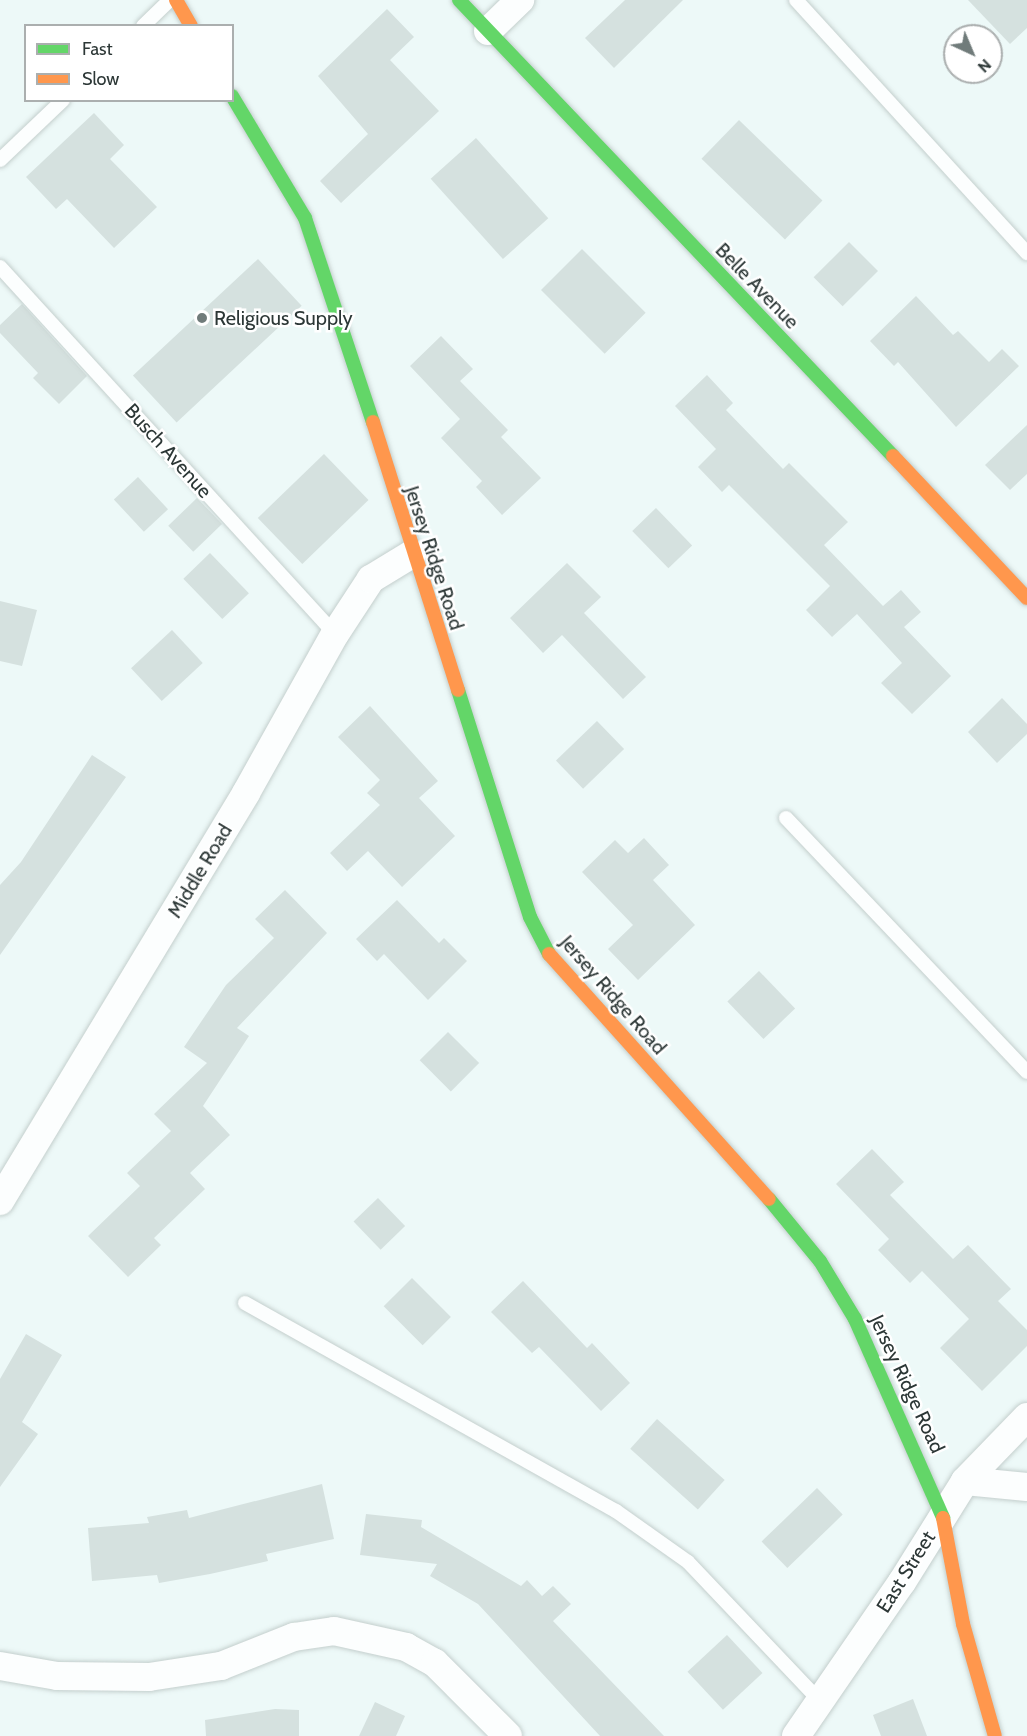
<!DOCTYPE html>
<html>
<head>
<meta charset="utf-8">
<style>
  body { margin:0 }
  #map { position:relative; width:1027px; height:1736px; overflow:hidden; background:#edf9f8; font-family:Cabin,sans-serif }
  div>[style] { position:absolute }
  .building>* { inset:0; background:#d5e1df; transform-origin:0 0 }
  .roads { filter:drop-shadow(0 0 2px #c4cfcd) drop-shadow(0 0 2px #c4cfcd) }
  .lane>* { height:14px; margin:-7px; padding:0 7px; transform-origin:7px; border-radius:7px; background:#fcfefe }
  .street>* { height:28px; margin:-14px; padding:0 14px; transform-origin:14px; border-radius:14px; background:#fcfefe }
  .fast>* { height:14px; margin:-7px; padding:0 7px; transform-origin:7px; border-radius:7px; background:#63d668 }
  .slow>* { height:14px; margin:-7px; padding:0 7px; transform-origin:7px; border-radius:7px; background:#ff974d }
  .dots>* { width:16px; height:16px; translate:-50% -50%; box-sizing:border-box; border:3px solid #fff; border-radius:50% }
  span { translate:-50% -50%; white-space:nowrap; text-align:center; line-height:1.15; -webkit-text-stroke:5px #fff; paint-order:stroke }
  .street-label { font-size:20px; color:#2c3736 }
  .poi-label { font-size:20px; color:#2c3736 }
  .left { translate:0 -50%; text-align:left }
  .legend { position:absolute; left:24px; top:24px; width:210px; height:78px; box-sizing:border-box; background:#fff; border:2px solid #abafaf; margin:0; padding:8px 10px; list-style:none; font-size:18px; color:#2c3736 }
  .legend li { display:flex; align-items:center; gap:12px; height:30px }
  .legend b { width:30px; border:2px solid #abafaf }
  .north { position:absolute; left:943px; top:24px; width:60px; height:60px; box-sizing:border-box; background:#fff; border:2px solid #abafaf; border-radius:50%; rotate:136deg; font-size:16px; font-weight:700; line-height:24px; text-align:center; color:#2c3736 }
  .north::after { content:''; display:block; margin:auto; width:21px; height:27px; background:#707b7a; clip-path:polygon(50% 0,100% 100%,50% 72%,0 100%) }
</style>
</head>
<body>
<div id="map">
  <div class="building">
    <i style="clip-path:polygon(625px 0,683px 0,614px 68px,585px 38px)"></i>
    <i style="clip-path:polygon(968px 0,1027px 0,1027px 28px,1010px 44px)"></i>
    <i style="clip-path:polygon(387px 9px,414px 37px,390px 60px,439px 111px,341px 203px,320px 181px,368px 134px,318px 76px)"></i>
    <i style="clip-path:polygon(94px 113px,124px 145px,110px 159px,157px 207px,114px 248px,67px 199px,56px 209px,26px 177px)"></i>
    <i style="left:739px;top:120px;width:116px;height:54px;rotate:44deg"></i>
    <i style="left:476px;top:138px;width:108px;height:61px;rotate:48deg"></i>
    <i style="left:849px;top:242px;width:41px;height:50px;rotate:45deg"></i>
    <i style="left:582px;top:249px;width:90px;height:58px;rotate:45deg"></i>
    <i style="left:258px;top:259px;width:64px;height:171px;rotate:47deg"></i>
    <i style="clip-path:polygon(916px 296px,953px 335px,958px 331px,989px 362px,1002px 349px,1019px 366px,956px 427px,898px 362px,894px 366px,870px 341px)"></i>
    <i style="clip-path:polygon(22px 304px,87px 376px,59px 404px,33px 378px,38px 373px,0 333px,0 325px)"></i>
    <i style="clip-path:polygon(441px 336px,473px 369px,460px 381px,508px 430px,501px 437px,541px 478px,502px 515px,476px 487px,482px 481px,441px 438px,460px 419px,410px 366px)"></i>
    <i style="clip-path:polygon(707px 375px,733px 403px,726px 410px,783px 469px,789px 463px,848px 522px,824px 545px,883px 606px,901px 590px,921px 612px,904px 627px,951px 676px,912px 714px,881px 683px,902px 663px,857px 614px,832px 637px,806px 610px,830px 586px,729px 485px,722px 492px,698px 467px,716px 449px,675px 406px)"></i>
    <i style="clip-path:polygon(1027px 425px,1027px 474px,1010px 490px,985px 465px)"></i>
    <i style="left:324px;top:454px;width:64px;height:92px;rotate:46deg"></i>
    <i style="left:138px;top:477px;width:44px;height:33px;rotate:47deg"></i>
    <i style="left:197px;top:498px;width:36px;height:40px;rotate:46deg"></i>
    <i style="left:656px;top:508px;width:52px;height:33px;rotate:46deg"></i>
    <i style="left:210px;top:553px;width:56px;height:37px;rotate:46deg"></i>
    <i style="clip-path:polygon(567px 563px,601px 597px,584px 613px,646px 677px,623px 699px,562px 635px,543px 653px,510px 618px)"></i>
    <i style="clip-path:polygon(0 601px,37px 610px,22px 666px,0 661px)"></i>
    <i style="left:172px;top:630px;width:45px;height:56px;rotate:47deg"></i>
    <i style="clip-path:polygon(1002px 698px,1027px 724px,1027px 734px,997px 763px,968px 732px)"></i>
    <i style="clip-path:polygon(370px 706px,438px 781px,419px 798px,455px 836px,402px 887px,368px 851px,347px 871px,330px 853px,380px 805px,367px 793px,380px 780px,338px 737px)"></i>
    <i style="left:597px;top:721px;width:39px;height:57px;rotate:46deg"></i>
    <i style="clip-path:polygon(92px 755px,126px 777px,0 955px,0 885px,21px 862px)"></i>
    <i style="clip-path:polygon(644px 838px,669px 865px,653px 880px,695px 925px,638px 980px,608px 949px,633px 925px,582px 872px,615px 840px,628px 853px)"></i>
    <i style="clip-path:polygon(285px 890px,327px 933px,237px 1028px,249px 1036px,203px 1106px,230px 1135px,190px 1173px,205px 1189px,154px 1238px,161px 1245px,128px 1277px,88px 1236px,140px 1186px,127px 1173px,171px 1131px,154px 1114px,207px 1063px,184px 1047px,226px 985px,274px 938px,255px 919px)"></i>
    <i style="clip-path:polygon(397px 900px,439px 943px,444px 938px,467px 961px,428px 1000px,384px 954px,377px 961px,356px 939px)"></i>
    <i style="left:759px;top:971px;width:52px;height:44px;rotate:46deg"></i>
    <i style="left:448px;top:1032px;width:44px;height:40px;rotate:45deg"></i>
    <i style="clip-path:polygon(872px 1149px,904px 1182px,890px 1195px,953px 1259px,968px 1245px,1011px 1289px,998px 1301px,1027px 1330px,1027px 1346px,982px 1391px,940px 1348px,969px 1319px,922px 1271px,910px 1283px,878px 1250px,889px 1239px,836px 1184px)"></i>
    <i style="left:378px;top:1198px;width:39px;height:34px;rotate:46deg"></i>
    <i style="left:412px;top:1278px;width:55px;height:40px;rotate:45deg"></i>
    <i style="clip-path:polygon(523px 1281px,587px 1348px,592px 1343px,630px 1383px,601px 1411px,539px 1347px,532px 1353px,491px 1312px)"></i>
    <i style="clip-path:polygon(26px 1334px,62px 1355px,22px 1422px,38px 1434px,0 1487px,0 1379px)"></i>
    <i style="left:657px;top:1419px;width:91px;height:40px;rotate:42deg"></i>
    <i style="clip-path:polygon(322px 1484px,334px 1539px,266px 1554px,268px 1561px,210px 1574px,159px 1583px,157px 1575px,92px 1581px,88px 1528px,149px 1523px,147px 1517px,187px 1510px,189px 1518px)"></i>
    <i style="left:817px;top:1488px;width:37px;height:77px;rotate:46deg"></i>
    <i style="clip-path:polygon(366px 1514px,422px 1520px,421px 1527px,521px 1586px,527px 1580px,542px 1596px,553px 1586px,571px 1604px,553px 1621px,664px 1736px,600px 1736px,478px 1604px,430px 1576px,437px 1564px,360px 1555px)"></i>
    <i style="left:727px;top:1635px;width:52px;height:54px;rotate:47deg"></i>
    <i style="clip-path:polygon(913px 1699px,927px 1736px,881px 1736px,873px 1715px)"></i>
    <i style="clip-path:polygon(375px 1702px,405px 1716px,396px 1736px,359px 1736px)"></i>
    <i style="clip-path:polygon(275px 1709px,299px 1710px,299px 1736px,206px 1736px,205px 1720px)"></i>
  </div>
  <div class="roads">
    <div class="lane">
      <i style="left:796px;top:0;width:343px;rotate:47.6deg"></i>
      <i style="left:143px;top:26px;width:37px;rotate:-44deg"></i>
      <i style="left:0;top:160px;width:87px;rotate:-43.6deg"></i>
      <i style="left:0;top:267px;width:497px;rotate:47.6deg"></i>
      <i style="left:786px;top:818px;width:350px;rotate:46.5deg"></i>
      <i style="left:245px;top:1303px;width:425px;rotate:29.3deg"></i>
      <i style="left:616px;top:1511px;width:88px;rotate:35.3deg"></i>
      <i style="left:688px;top:1562px;width:193px;rotate:46.5deg"></i>
    </div>
    <div class="street">
      <i style="left:488px;top:31px;width:45px;rotate:-44.1deg"></i>
      <i style="left:0;top:1201px;width:476px;rotate:-58.9deg"></i>
      <i style="left:246px;top:793px;width:182px;rotate:-60.8deg"></i>
      <i style="left:335px;top:634px;width:66px;rotate:-56.8deg"></i>
      <i style="left:371px;top:579px;width:48px;rotate:-31.4deg"></i>
      <i style="left:965px;top:1481px;width:62px;rotate:5.5deg"></i>
      <i style="left:0;top:1666px;width:58px;rotate:10deg"></i>
      <i style="left:57px;top:1676px;width:92px;rotate:0.6deg"></i>
      <i style="left:149px;top:1677px;width:73px;rotate:-8.7deg"></i>
      <i style="left:221px;top:1666px;width:79px;rotate:-21.7deg"></i>
      <i style="left:294px;top:1637px;width:40px;rotate:-8.5deg"></i>
      <i style="left:334px;top:1631px;width:74px;rotate:12.5deg"></i>
      <i style="left:406px;top:1647px;width:33px;rotate:29deg"></i>
      <i style="left:435px;top:1663px;width:103px;rotate:45deg"></i>
      <i style="left:796px;top:1736px;width:187px;rotate:-55.5deg"></i>
      <i style="left:902px;top:1582px;width:119px;rotate:-58deg"></i>
      <i style="left:965px;top:1481px;width:89px;rotate:-45.9deg"></i>
    </div>
    <div class="fast">
      <i style="left:459px;top:0;width:630px;rotate:46.42deg"></i>
      <i style="left:232px;top:96px;width:142px;rotate:59.1deg"></i>
      <i style="left:305px;top:218px;width:215px;rotate:71.6deg"></i>
      <i style="left:458px;top:690px;width:238px;rotate:72.4deg"></i>
      <i style="left:530px;top:917px;width:42px;rotate:62.8deg"></i>
      <i style="left:769px;top:1199px;width:80px;rotate:50.6deg"></i>
      <i style="left:820px;top:1261px;width:68px;rotate:58.9deg"></i>
      <i style="left:855px;top:1319px;width:218px;rotate:66.1deg"></i>
    </div>
    <div class="slow">
      <i style="left:176px;top:0;width:30px;rotate:60deg"></i>
      <i style="left:373px;top:422px;width:281px;rotate:72.4deg"></i>
      <i style="left:893px;top:456px;width:195px;rotate:46.7deg"></i>
      <i style="left:549px;top:954px;width:329px;rotate:48.1deg"></i>
      <i style="left:943px;top:1518px;width:108px;rotate:79.3deg"></i>
      <i style="left:963px;top:1624px;width:116px;rotate:74.1deg"></i>
    </div>
  </div>
  <div class="dots">
    <i style="left:202px;top:318px;background:#707b7a"></i>
  </div>
  <div class="street-label">
    <span style="left:757px;top:286px;rotate:46deg">Belle Avenue</span>
    <span style="left:168px;top:451px;rotate:48deg">Busch Avenue</span>
    <span style="left:434px;top:558px;rotate:72deg">Jersey Ridge Road</span>
    <span style="left:200px;top:871px;rotate:-59deg">Middle Road</span>
    <span style="left:613px;top:995px;rotate:49deg">Jersey Ridge Road</span>
    <span style="left:907px;top:1384px;rotate:65deg">Jersey Ridge Road</span>
    <span style="left:906px;top:1572px;rotate:-58deg">East Street</span>
  </div>
  <div class="poi-label">
    <span class="left" style="left:214px;top:318px">Religious Supply</span>
  </div>
  <ul class="legend">
  <li><b style="height:8px;background:#63d668"></b>Fast</li>
  <li><b style="height:8px;background:#ff974d"></b>Slow</li>
  </ul>
  <div class="north">N</div>
</div>
</body>
</html>
